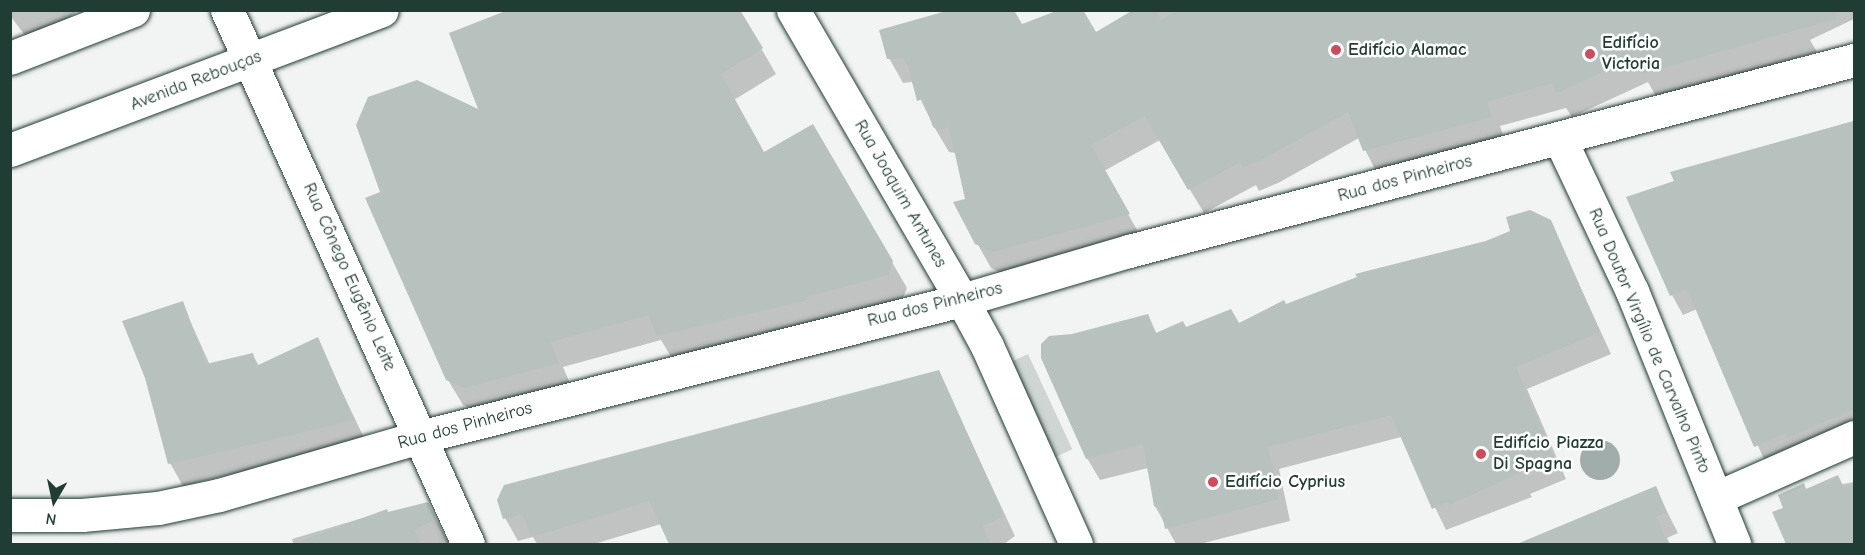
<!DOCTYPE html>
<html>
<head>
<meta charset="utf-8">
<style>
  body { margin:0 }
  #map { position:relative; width:1865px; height:555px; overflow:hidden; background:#f2f3f3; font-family:"Comic Neue",sans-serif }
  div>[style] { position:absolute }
  .green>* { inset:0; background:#ced5d3; transform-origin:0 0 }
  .water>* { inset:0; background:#a1adaa }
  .round { border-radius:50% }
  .shadow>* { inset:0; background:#0003 }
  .building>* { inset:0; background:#b7c1bd }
  .roads { filter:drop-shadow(0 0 2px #1f3d34) drop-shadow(0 0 2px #1f3d34) }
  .street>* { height:33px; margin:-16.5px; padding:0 16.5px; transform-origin:16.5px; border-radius:16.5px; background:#fff }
  .secondary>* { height:33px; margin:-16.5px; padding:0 16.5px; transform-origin:16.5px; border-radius:16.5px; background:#fff }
  .primary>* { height:33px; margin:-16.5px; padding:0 16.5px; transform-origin:16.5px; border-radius:16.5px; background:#fff }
  .dots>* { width:16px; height:16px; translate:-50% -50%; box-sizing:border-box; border:3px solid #fff; border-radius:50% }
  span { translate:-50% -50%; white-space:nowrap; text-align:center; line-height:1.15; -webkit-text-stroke:5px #fff; paint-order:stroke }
  .poi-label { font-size:18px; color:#1f3d34; font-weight:700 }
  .left { translate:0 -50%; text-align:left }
  .street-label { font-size:18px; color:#1f3d34 }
  .frame { position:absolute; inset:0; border:12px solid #1f3d34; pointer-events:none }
  .north { position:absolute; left:24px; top:471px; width:60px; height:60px; -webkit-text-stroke:4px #fff; paint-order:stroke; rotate:189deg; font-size:16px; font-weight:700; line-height:24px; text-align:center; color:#1f3d34 }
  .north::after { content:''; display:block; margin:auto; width:21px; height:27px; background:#1f3d34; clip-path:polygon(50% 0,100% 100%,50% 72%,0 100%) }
</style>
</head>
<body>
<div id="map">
  <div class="green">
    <i style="left:1028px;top:354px;width:105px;height:19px;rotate:65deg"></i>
  </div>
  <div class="water">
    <i class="round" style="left:1580px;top:440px;width:40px;height:40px"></i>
  </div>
  <div class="shadow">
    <i style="clip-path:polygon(10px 10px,78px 10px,34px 47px,11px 17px)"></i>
    <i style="clip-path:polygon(739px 10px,776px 74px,734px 100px,764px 154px,813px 126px,907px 288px,902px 300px,673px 360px,661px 340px,563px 367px,572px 388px,479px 412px,463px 405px,448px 380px,382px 193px,481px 112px)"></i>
    <i style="clip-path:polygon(1136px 10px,1854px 10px,1854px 19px,1810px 40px,1817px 52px,1657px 98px,1648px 82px,1572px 117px,1566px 108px,1500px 126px,1505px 141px,1378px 175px,1359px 138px,1278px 183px,1259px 191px,1256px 185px,1204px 213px,1160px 140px,1104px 171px,1142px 239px,1008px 276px,991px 268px,977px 243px,956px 153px,949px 152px,933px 125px,912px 82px,903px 83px,889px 58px,1021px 26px,1095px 35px)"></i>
    <i style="clip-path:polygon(1854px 121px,1854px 434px,1767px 466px,1697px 309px,1683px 315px,1672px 295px,1676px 182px,1672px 173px)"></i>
    <i style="clip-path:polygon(1550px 221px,1611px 354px,1527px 389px,1566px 479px,1530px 494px,1532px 497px,1446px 530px,1401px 437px,1279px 469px,1290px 521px,1200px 544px,1176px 544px,1155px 506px,1148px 468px,1100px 480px,1087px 458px,1072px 336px,1147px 316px,1157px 334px,1239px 325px,1286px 306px)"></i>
    <i style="clip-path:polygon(182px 303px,210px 365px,253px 355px,259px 366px,317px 339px,366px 442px,183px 486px,170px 463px)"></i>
    <i style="clip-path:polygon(938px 372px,1015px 536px,1004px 544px,670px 544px,661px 524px,594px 544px,537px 544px,533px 537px,518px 541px,505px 518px)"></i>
    <i style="clip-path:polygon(1854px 482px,1854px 544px,1799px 544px,1779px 496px)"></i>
    <i style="clip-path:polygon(1655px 488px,1678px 533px,1667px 538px,1670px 544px,1520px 544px)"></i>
    <i style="clip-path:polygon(428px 503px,449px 544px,293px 544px,292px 539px,386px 511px,388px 514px)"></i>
  </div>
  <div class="building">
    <i style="clip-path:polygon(508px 10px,740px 10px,763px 48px,721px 74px,764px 152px,813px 124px,893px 261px,888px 275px,806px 297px,807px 300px,657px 336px,648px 315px,550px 342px,559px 363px,464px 388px,446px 380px,365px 198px,380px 192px,356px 125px,368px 97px,417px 80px,478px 109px,449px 33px)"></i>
    <i style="clip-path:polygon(950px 10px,1014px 10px,1022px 24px,1059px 10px,1083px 10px,1096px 32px,1133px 10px,1155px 10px,1161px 20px,1179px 10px,1835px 10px,1836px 19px,1641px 74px,1633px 58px,1557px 93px,1552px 83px,1487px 102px,1492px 117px,1363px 151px,1348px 112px,1263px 159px,1243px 167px,1240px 162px,1188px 190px,1145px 116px,1091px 145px,1130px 214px,993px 252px,975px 244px,953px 202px,965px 199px,949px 127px,938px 130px,933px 127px,923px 99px,917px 101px,908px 66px,903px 58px,887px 59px,879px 30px)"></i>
    <i style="clip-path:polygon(1854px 121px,1854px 409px,1788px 438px,1785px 433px,1754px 447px,1687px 289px,1670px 296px,1626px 197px,1674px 181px,1670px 172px)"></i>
    <i style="clip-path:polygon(1530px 210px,1551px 220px,1600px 332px,1516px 367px,1554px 457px,1449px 505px,1448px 502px,1432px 509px,1391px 415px,1268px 447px,1279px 499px,1165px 529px,1161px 511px,1154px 506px,1143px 444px,1086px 459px,1041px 358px,1041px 344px,1049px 336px,1072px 334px,1148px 314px,1156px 333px,1183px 321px,1186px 327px,1231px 309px,1239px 323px,1284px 300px,1286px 304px,1357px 277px,1355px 274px,1486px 241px,1510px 231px,1506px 217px)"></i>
    <i style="clip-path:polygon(183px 301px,206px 364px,253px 353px,256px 366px,318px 337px,354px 420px,168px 464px,145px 378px,122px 321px)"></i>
    <i style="clip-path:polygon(939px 370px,1003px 512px,1002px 517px,982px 526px,991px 544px,669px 544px,649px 501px,532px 537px,522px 514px,503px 519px,497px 500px,504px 485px)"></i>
    <i style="clip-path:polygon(1838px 475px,1844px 488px,1854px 484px,1854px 544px,1786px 544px,1772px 512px,1783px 508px,1778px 495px,1804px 483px,1806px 489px)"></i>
    <i style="clip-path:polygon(1656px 486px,1667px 512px,1656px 517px,1668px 544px,1517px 544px)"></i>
    <i style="clip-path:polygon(428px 502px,436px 519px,414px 530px,421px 544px,302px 544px,301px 541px,387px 509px,388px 512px)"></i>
  </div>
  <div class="roads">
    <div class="street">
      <i style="left:227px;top:10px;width:586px;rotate:65.71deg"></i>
      <i style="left:1560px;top:139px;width:168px;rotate:64.7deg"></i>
      <i style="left:1632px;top:291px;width:273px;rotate:68deg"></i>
      <i style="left:962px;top:300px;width:52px;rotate:61.5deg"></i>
      <i style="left:987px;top:346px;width:217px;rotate:65.8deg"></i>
      <i style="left:1716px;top:498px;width:151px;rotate:-23.8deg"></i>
    </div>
    <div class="secondary">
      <i style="left:793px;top:10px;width:336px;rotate:59.8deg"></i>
      <i style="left:10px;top:515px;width:72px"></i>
      <i style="left:82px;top:515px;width:76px;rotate:-5.3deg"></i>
      <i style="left:158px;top:508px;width:62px;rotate:-12deg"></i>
      <i style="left:219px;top:495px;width:209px;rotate:-16.1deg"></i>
      <i style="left:420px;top:437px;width:559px;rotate:-14.19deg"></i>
      <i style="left:962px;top:300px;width:174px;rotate:-16.4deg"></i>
      <i style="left:1129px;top:251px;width:750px;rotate:-14.76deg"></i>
    </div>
    <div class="primary">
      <i style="left:10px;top:58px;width:132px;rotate:-21.3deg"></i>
      <i style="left:10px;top:150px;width:397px;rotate:-20.6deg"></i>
    </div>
  </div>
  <div class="dots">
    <i style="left:1336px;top:50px;background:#d1495b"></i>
    <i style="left:1590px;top:54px;background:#d1495b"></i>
    <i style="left:1481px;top:454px;background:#d1495b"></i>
    <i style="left:1213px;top:482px;background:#d1495b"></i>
  </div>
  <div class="poi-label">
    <span class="left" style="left:1602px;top:54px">Edifício<br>Victoria</span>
    <span class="left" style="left:1348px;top:50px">Edifício Alamac</span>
    <span class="left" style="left:1493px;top:454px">Edifício Piazza<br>Di Spagna</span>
    <span class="left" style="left:1225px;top:482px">Edifício Cyprius</span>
  </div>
  <div class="street-label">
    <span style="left:196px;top:81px;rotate:-21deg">Avenida Rebouças</span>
    <span style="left:1405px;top:179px;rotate:-15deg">Rua dos Pinheiros</span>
    <span style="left:900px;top:194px;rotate:60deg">Rua Joaquim Antunes</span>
    <span style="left:349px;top:277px;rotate:66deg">Rua Cônego Eugênio Leite</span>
    <span style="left:935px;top:305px;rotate:-14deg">Rua dos Pinheiros</span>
    <span style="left:1649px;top:341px;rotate:67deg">Rua Doutor Virgílio de Carvalho Pinto</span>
    <span style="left:465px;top:426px;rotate:-15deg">Rua dos Pinheiros</span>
  </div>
  <div class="frame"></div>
  <div class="north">N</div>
</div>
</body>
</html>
